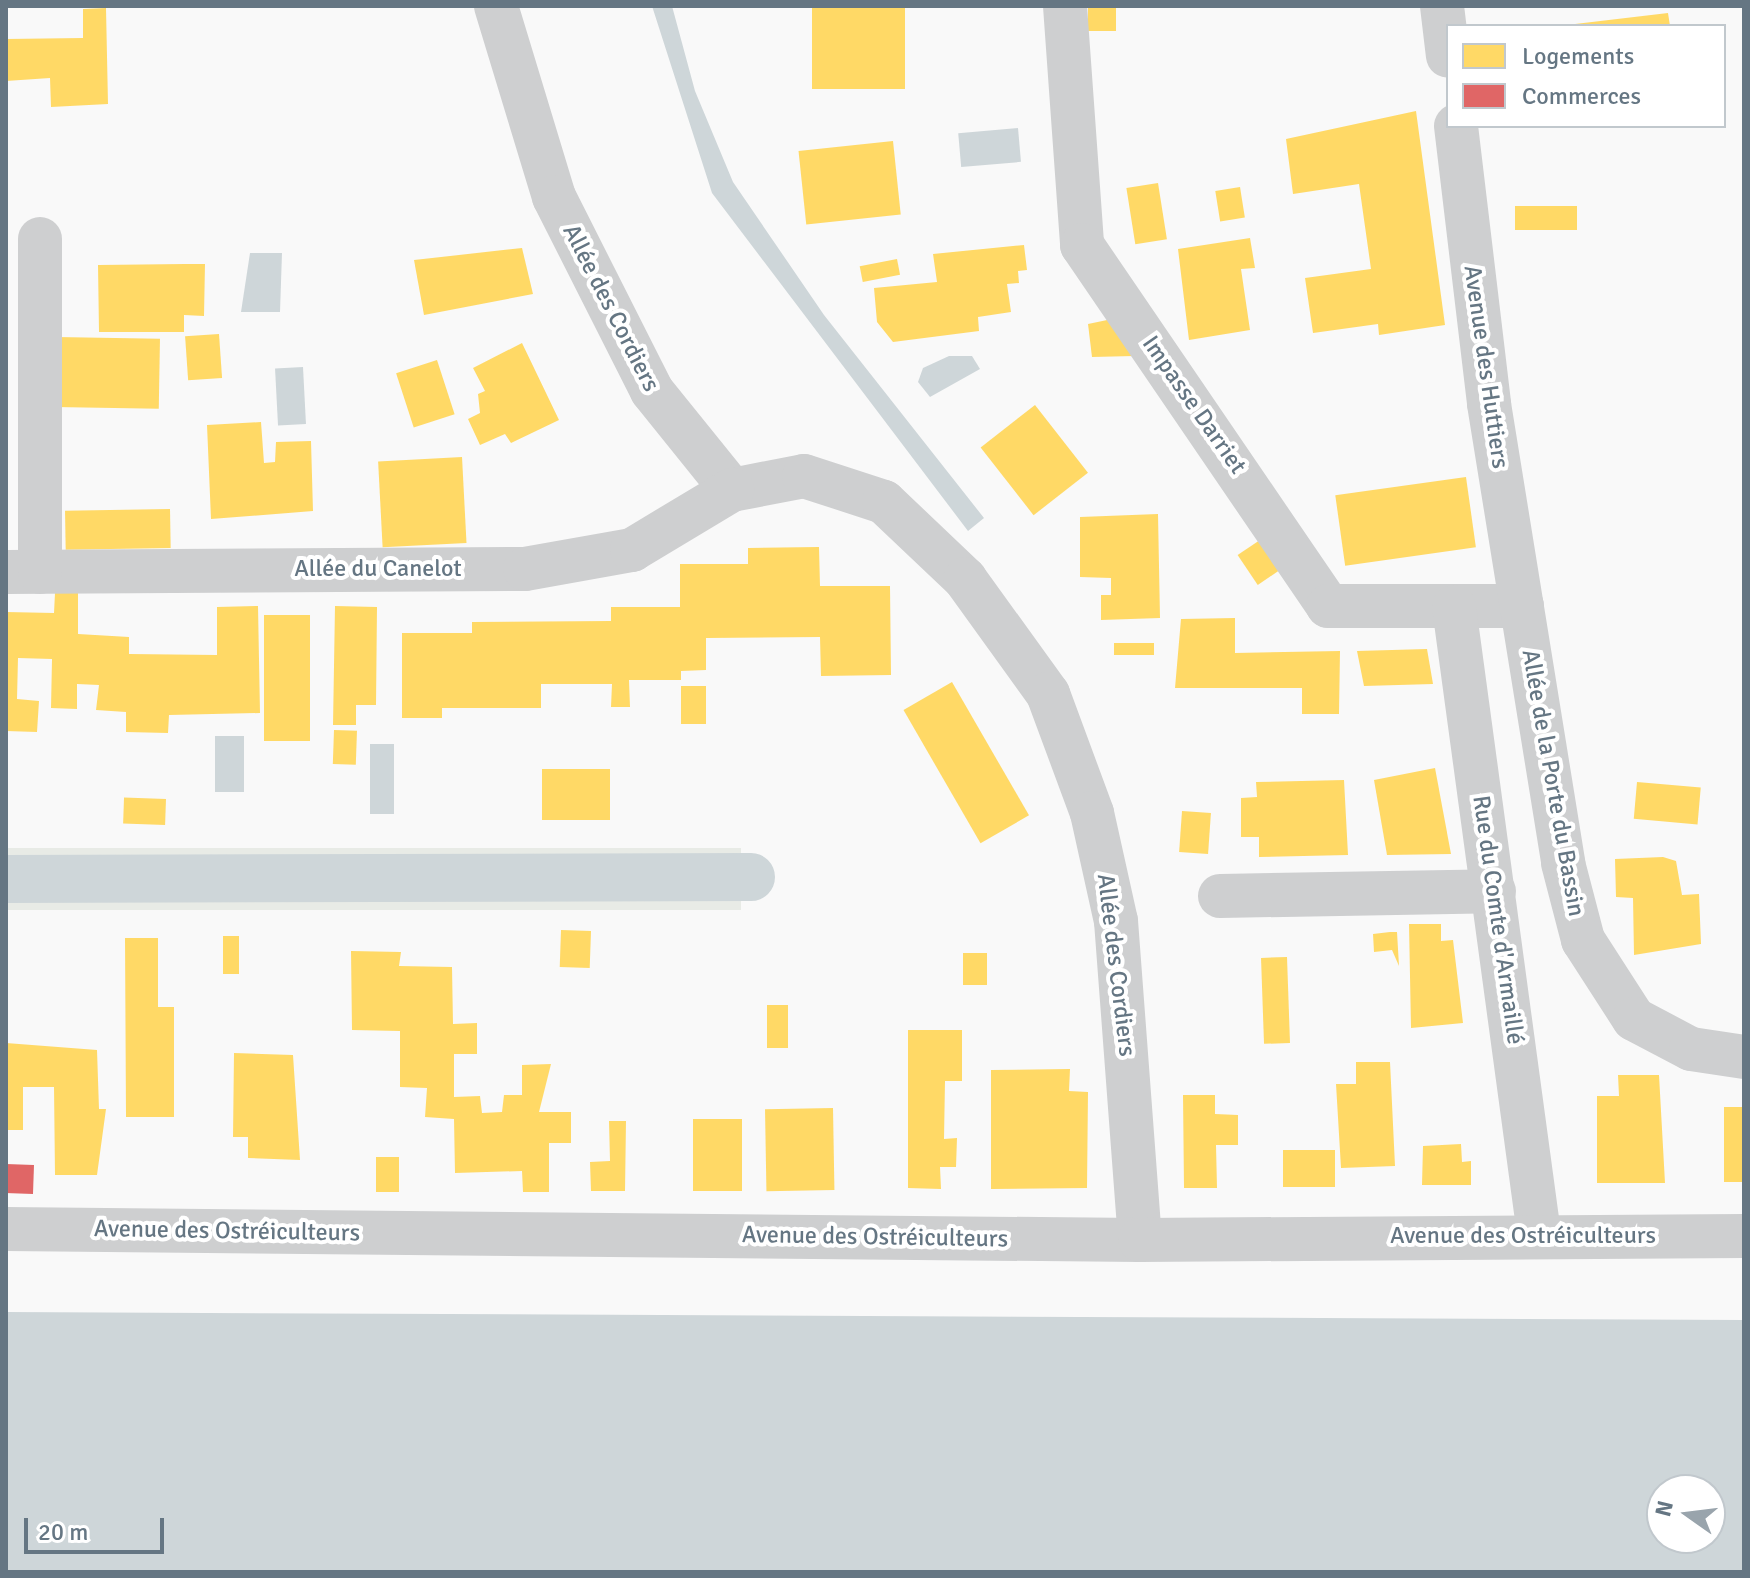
<!DOCTYPE html>
<html>
<head>
<meta charset="utf-8">
<style>
  body { margin:0 }
  #map { position:relative; width:1750px; height:1578px; overflow:hidden; background:#f9f9f9; font-family:Signika,sans-serif }
  div>[style] { position:absolute }
  .green>* { inset:0; background:#e8ebe6; transform-origin:0 0 }
  .water>* { inset:0; background:#ced6d9; transform-origin:0 0 }
  .homes>* { inset:0; background:#ffd966; transform-origin:0 0 }
  .shops>* { inset:0; background:#e06666; transform-origin:0 0 }
  .canal>* { height:48px; margin:-24px; padding:0 24px; transform-origin:24px; border-radius:24px; background:#ced6d9 }
  .minor>* { height:44px; margin:-22px; padding:0 22px; transform-origin:22px; border-radius:22px; background:#cecfd0 }
  span { translate:-50% -50%; white-space:nowrap; text-align:center; line-height:1.15; -webkit-text-stroke:8px #fff; paint-order:stroke }
  .street-label { font-size:24px; color:#657683 }
  .frame { position:absolute; inset:0; border:8px solid #657683; pointer-events:none }
  .legend { position:absolute; left:1446px; top:24px; width:280px; height:104px; box-sizing:border-box; background:#fff; border:2px solid #c1c8cd; margin:0; padding:10px 14px; list-style:none; font-size:24px; color:#657683 }
  .legend li { display:flex; align-items:center; gap:16px; height:40px }
  .legend b { width:40px; border:2px solid #c1c8cd }
  .north { position:absolute; left:1646px; top:1474px; width:80px; height:80px; box-sizing:border-box; background:#fff; border:2px solid #c1c8cd; border-radius:50%; rotate:284deg; font-size:22px; font-weight:700; line-height:32px; text-align:center; color:#657683 }
  .north::after { content:''; display:block; margin:auto; width:28px; height:36px; background:#99a4ac; clip-path:polygon(50% 0,100% 100%,50% 72%,0 100%) }
  .scale { position:absolute; left:24px; top:1518px; width:140px; height:36px; box-sizing:border-box; border:4px solid #657683; border-top:0; padding-left:10px; font-size:24px; line-height:28px; white-space:nowrap; color:#657683; -webkit-text-stroke:6px #fff; paint-order:stroke }
</style>
</head>
<body>
<div id="map">
  <div class="green">
    <i style="left:6px;top:848px;width:735px;height:62px"></i>
  </div>
  <div class="water">
    <i style="clip-path:polygon(652px 6px,672px 6px,695px 91px,733px 182px,824px 315px,984px 518px,968px 531px,712px 193px)"></i>
    <i style="left:1018px;top:128px;width:34px;height:60px;rotate:85deg"></i>
    <i style="clip-path:polygon(250px 253px,282px 253px,280px 312px,241px 312px)"></i>
    <i style="clip-path:polygon(949px 356px,972px 356px,980px 369px,930px 397px,918px 382px,923px 368px)"></i>
    <i style="left:303px;top:367px;width:57px;height:28px;rotate:87deg"></i>
    <i style="left:215px;top:736px;width:29px;height:56px"></i>
    <i style="left:370px;top:744px;width:24px;height:70px"></i>
    <i style="clip-path:polygon(evenodd,6px 1312px,1744px 1320px,1744px 1572px,6px 1572px,6px 1312px,1710px 1490px,1710px 1538px,1662px 1538px,1662px 1490px,1710px 1490px)"></i>
  </div>
  <div class="homes">
    <i style="left:812px;top:6px;width:93px;height:83px"></i>
    <i style="left:1088px;top:6px;width:28px;height:25px"></i>
    <i style="clip-path:polygon(106px 8px,108px 104px,51px 107px,50px 78px,6px 81px,6px 39px,83px 38px,83px 9px)"></i>
    <i style="clip-path:polygon(1668px 13px,1670px 26px,1575px 26px,1575px 24px)"></i>
    <i style="clip-path:polygon(1416px 111px,1445px 325px,1379px 335px,1378px 324px,1313px 333px,1305px 278px,1371px 269px,1359px 184px,1293px 194px,1286px 139px)"></i>
    <i style="left:893px;top:141px;width:74px;height:95px;rotate:84deg"></i>
    <i style="left:1158px;top:183px;width:57px;height:32px;rotate:81deg"></i>
    <i style="left:1240px;top:187px;width:31px;height:25px;rotate:81deg"></i>
    <i style="left:1515px;top:206px;width:62px;height:24px"></i>
    <i style="clip-path:polygon(1250px 238px,1255px 268px,1241px 269px,1250px 330px,1189px 340px,1178px 249px)"></i>
    <i style="clip-path:polygon(1024px 245px,1027px 270px,1018px 271px,1019px 283px,1007px 284px,1011px 312px,978px 317px,979px 331px,893px 342px,877px 322px,874px 288px,937px 282px,933px 254px)"></i>
    <i style="clip-path:polygon(522px 248px,533px 294px,424px 315px,414px 260px)"></i>
    <i style="left:897px;top:259px;width:16px;height:38px;rotate:79deg"></i>
    <i style="clip-path:polygon(185px 264px,205px 264px,204px 316px,184px 315px,184px 332px,99px 332px,98px 265px)"></i>
    <i style="clip-path:polygon(1112px 319px,1134px 356px,1092px 357px,1088px 324px)"></i>
    <i style="left:219px;top:334px;width:44px;height:34px;rotate:86deg"></i>
    <i style="left:56px;top:337px;width:104px;height:70px;rotate:1deg"></i>
    <i style="clip-path:polygon(522px 343px,559px 420px,511px 443px,505px 434px,480px 445px,468px 419px,480px 413px,478px 394px,485px 391px,473px 368px)"></i>
    <i style="left:437px;top:360px;width:57px;height:43px;rotate:72deg"></i>
    <i style="left:1035px;top:405px;width:86px;height:69px;rotate:52deg"></i>
    <i style="clip-path:polygon(261px 422px,264px 463px,275px 462px,276px 442px,311px 441px,313px 511px,211px 519px,207px 425px)"></i>
    <i style="left:462px;top:457px;width:86px;height:84px;rotate:87deg"></i>
    <i style="left:1466px;top:477px;width:71px;height:132px;rotate:82deg"></i>
    <i style="left:170px;top:509px;width:39px;height:105px;rotate:89deg"></i>
    <i style="clip-path:polygon(1158px 514px,1160px 618px,1101px 620px,1101px 595px,1111px 595px,1111px 578px,1080px 577px,1080px 517px)"></i>
    <i style="left:1260px;top:540px;width:36px;height:27px;rotate:56deg"></i>
    <i style="clip-path:polygon(819px 547px,820px 586px,890px 586px,891px 675px,821px 676px,820px 637px,706px 638px,706px 670px,681px 671px,681px 680px,629px 680px,630px 707px,611px 707px,612px 684px,541px 684px,541px 708px,442px 708px,442px 718px,402px 718px,402px 633px,472px 633px,472px 622px,611px 621px,611px 607px,680px 607px,680px 564px,748px 564px,748px 548px)"></i>
    <i style="clip-path:polygon(55px 593px,78px 593px,78px 634px,129px 637px,129px 654px,217px 655px,217px 607px,258px 606px,260px 713px,169px 715px,168px 733px,126px 732px,126px 712px,96px 710px,99px 685px,77px 684px,77px 709px,51px 708px,52px 659px,18px 658px,17px 699px,39px 701px,37px 732px,6px 731px,6px 612px,54px 613px)"></i>
    <i style="clip-path:polygon(335px 606px,377px 607px,376px 705px,356px 705px,356px 725px,333px 725px)"></i>
    <i style="left:264px;top:615px;width:46px;height:126px"></i>
    <i style="clip-path:polygon(1235px 618px,1235px 653px,1340px 651px,1339px 714px,1302px 714px,1302px 688px,1175px 688px,1181px 619px)"></i>
    <i style="left:1114px;top:643px;width:40px;height:12px"></i>
    <i style="clip-path:polygon(1427px 649px,1433px 684px,1364px 686px,1357px 651px)"></i>
    <i style="left:952px;top:682px;width:154px;height:56px;rotate:60deg"></i>
    <i style="left:706px;top:686px;width:38px;height:25px;rotate:90deg"></i>
    <i style="left:334px;top:730px;width:23px;height:34px;rotate:2deg"></i>
    <i style="clip-path:polygon(1435px 768px,1451px 854px,1387px 855px,1374px 780px)"></i>
    <i style="left:542px;top:769px;width:68px;height:51px"></i>
    <i style="clip-path:polygon(1344px 780px,1348px 855px,1259px 857px,1259px 837px,1241px 837px,1241px 798px,1257px 797px,1256px 782px)"></i>
    <i style="left:1637px;top:782px;width:64px;height:37px;rotate:5deg"></i>
    <i style="left:166px;top:799px;width:26px;height:42px;rotate:92deg"></i>
    <i style="left:1182px;top:811px;width:29px;height:41px;rotate:4deg"></i>
    <i style="clip-path:polygon(1663px 857px,1676px 861px,1682px 895px,1699px 894px,1701px 944px,1634px 955px,1633px 898px,1616px 897px,1615px 859px)"></i>
    <i style="clip-path:polygon(1409px 924px,1441px 924px,1441px 941px,1453px 940px,1463px 1023px,1411px 1028px)"></i>
    <i style="left:591px;top:931px;width:37px;height:30px;rotate:92deg"></i>
    <i style="clip-path:polygon(1390px 932px,1397px 932px,1399px 966px,1392px 950px,1374px 952px,1373px 934px)"></i>
    <i style="left:239px;top:936px;width:38px;height:16px;rotate:90deg"></i>
    <i style="clip-path:polygon(125px 938px,158px 938px,158px 1007px,174px 1007px,174px 1117px,126px 1117px)"></i>
    <i style="clip-path:polygon(351px 951px,401px 952px,399px 966px,452px 967px,453px 1024px,477px 1023px,477px 1054px,454px 1054px,454px 1097px,480px 1096px,482px 1113px,502px 1112px,504px 1095px,522px 1095px,522px 1065px,551px 1064px,539px 1112px,571px 1112px,571px 1143px,549px 1143px,549px 1192px,523px 1192px,522px 1171px,455px 1173px,454px 1119px,425px 1117px,427px 1088px,400px 1087px,400px 1031px,352px 1030px)"></i>
    <i style="left:963px;top:953px;width:24px;height:32px"></i>
    <i style="left:1287px;top:957px;width:86px;height:26px;rotate:88deg"></i>
    <i style="left:767px;top:1005px;width:21px;height:43px"></i>
    <i style="clip-path:polygon(908px 1030px,962px 1030px,962px 1081px,945px 1081px,944px 1139px,957px 1138px,956px 1167px,940px 1167px,941px 1189px,908px 1188px)"></i>
    <i style="clip-path:polygon(6px 1043px,97px 1050px,99px 1109px,106px 1109px,97px 1175px,55px 1175px,54px 1087px,23px 1087px,23px 1130px,6px 1130px)"></i>
    <i style="clip-path:polygon(234px 1053px,293px 1055px,300px 1160px,248px 1158px,248px 1137px,233px 1137px)"></i>
    <i style="clip-path:polygon(1356px 1062px,1390px 1062px,1395px 1166px,1341px 1168px,1336px 1084px,1356px 1084px)"></i>
    <i style="clip-path:polygon(1070px 1069px,1069px 1091px,1088px 1092px,1087px 1188px,991px 1189px,991px 1070px)"></i>
    <i style="clip-path:polygon(1618px 1075px,1659px 1075px,1665px 1183px,1597px 1183px,1597px 1096px,1619px 1096px)"></i>
    <i style="clip-path:polygon(1183px 1095px,1215px 1095px,1215px 1114px,1238px 1115px,1238px 1145px,1216px 1145px,1217px 1188px,1184px 1188px)"></i>
    <i style="left:1724px;top:1107px;width:20px;height:75px"></i>
    <i style="left:833px;top:1108px;width:82px;height:68px;rotate:89deg"></i>
    <i style="left:693px;top:1119px;width:49px;height:72px"></i>
    <i style="clip-path:polygon(609px 1121px,626px 1121px,625px 1191px,591px 1191px,590px 1162px,610px 1161px)"></i>
    <i style="clip-path:polygon(1461px 1144px,1462px 1162px,1471px 1161px,1471px 1185px,1422px 1185px,1423px 1146px)"></i>
    <i style="left:1283px;top:1150px;width:52px;height:37px"></i>
    <i style="left:376px;top:1157px;width:23px;height:35px"></i>
  </div>
  <div class="shops">
    <i style="left:34px;top:1165px;width:29px;height:28px;rotate:92deg"></i>
  </div>
  <div class="canal">
    <i style="left:6px;top:879px;width:745px;rotate:-0.15deg"></i>
  </div>
  <div class="minor">
    <i style="left:496px;top:6px;width:200px;rotate:73.1deg"></i>
    <i style="left:554px;top:197px;width:217px;rotate:63.2deg"></i>
    <i style="left:652px;top:391px;width:127px;rotate:51.1deg"></i>
    <i style="left:732px;top:490px;width:73px;rotate:-11deg"></i>
    <i style="left:804px;top:476px;width:84px;rotate:18deg"></i>
    <i style="left:884px;top:502px;width:112px;rotate:43.5deg"></i>
    <i style="left:965px;top:579px;width:142px;rotate:54.2deg"></i>
    <i style="left:1048px;top:694px;width:127px;rotate:69.7deg"></i>
    <i style="left:1092px;top:813px;width:111px;rotate:77.5deg"></i>
    <i style="left:1116px;top:921px;width:320px;rotate:85.7deg"></i>
    <i style="left:1065px;top:6px;width:240px;rotate:85.9deg"></i>
    <i style="left:1082px;top:245px;width:437px;rotate:55.7deg"></i>
    <i style="left:1328px;top:606px;width:194px"></i>
    <i style="left:1442px;top:6px;width:50px;rotate:83.2deg"></i>
    <i style="left:1456px;top:126px;width:280px;rotate:83.2deg"></i>
    <i style="left:1489px;top:404px;width:465px;rotate:80.8deg"></i>
    <i style="left:1563px;top:863px;width:80px;rotate:75.4deg"></i>
    <i style="left:1583px;top:940px;width:94px;rotate:57.2deg"></i>
    <i style="left:1634px;top:1019px;width:64px;rotate:27.8deg"></i>
    <i style="left:1691px;top:1049px;width:54px;rotate:8.6deg"></i>
    <i style="left:6px;top:572px;width:519px;rotate:-0.33deg"></i>
    <i style="left:525px;top:569px;width:109px;rotate:-10.1deg"></i>
    <i style="left:632px;top:550px;width:117px;rotate:-31deg"></i>
    <i style="left:40px;top:572px;width:333px;rotate:-90deg"></i>
    <i style="left:1454px;top:607px;width:633px;rotate:82.28deg"></i>
    <i style="left:1220px;top:896px;width:274px;rotate:-1deg"></i>
    <i style="left:6px;top:1229px;width:1134px;rotate:0.56deg"></i>
    <i style="left:1140px;top:1240px;width:604px;rotate:-0.38deg"></i>
  </div>
  <div class="street-label">
    <span style="left:611px;top:308px;rotate:63deg">Allée des Cordiers</span>
    <span style="left:1486px;top:367px;rotate:82deg">Avenue des Huttiers</span>
    <span style="left:1194px;top:405px;rotate:55deg">Impasse Darriet</span>
    <span style="left:378px;top:569px">Allée du Canelot</span>
    <span style="left:1553px;top:783px;rotate:80deg">Allée de la Porte du Bassin</span>
    <span style="left:1498px;top:920px;rotate:82deg">Rue du Comte d'Armaillé</span>
    <span style="left:1116px;top:965px;rotate:83deg">Allée des Cordiers</span>
    <span style="left:227px;top:1231px;rotate:1deg">Avenue des Ostréiculteurs</span>
    <span style="left:1523px;top:1236px">Avenue des Ostréiculteurs</span>
    <span style="left:875px;top:1237px;rotate:1deg">Avenue des Ostréiculteurs</span>
  </div>
  <div class="frame"></div>
  <ul class="legend">
  <li><b style="height:22px;background:#ffd966"></b>Logements</li>
  <li><b style="height:22px;background:#e06666"></b>Commerces</li>
  </ul>
  <div class="north">N</div>
  <div class="scale">20 m</div>
</div>
</body>
</html>
